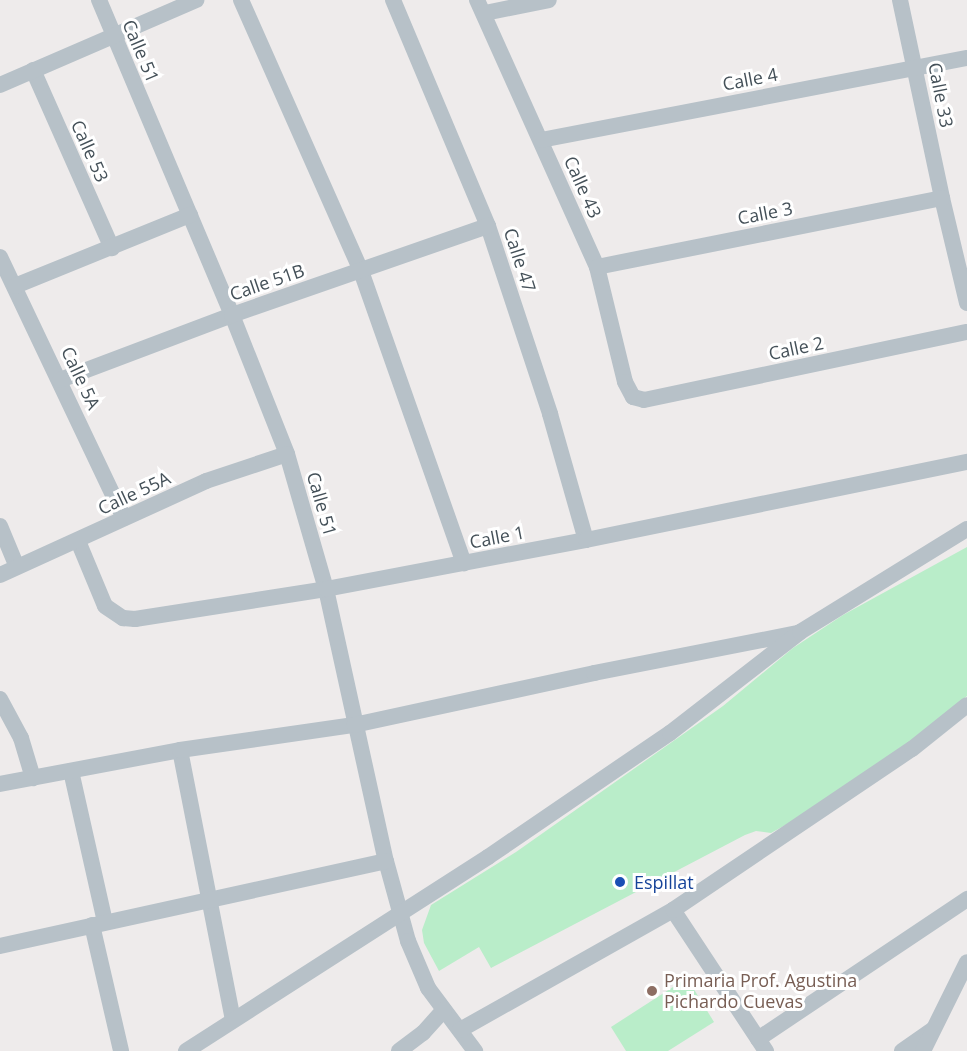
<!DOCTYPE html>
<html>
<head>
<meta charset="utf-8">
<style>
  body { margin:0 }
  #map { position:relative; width:967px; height:1051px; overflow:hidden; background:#eeebeb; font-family:"Open Sans",sans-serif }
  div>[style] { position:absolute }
  .green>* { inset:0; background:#b9edc9 }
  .street>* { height:16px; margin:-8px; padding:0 8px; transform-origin:8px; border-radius:8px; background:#b7c1c8 }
  .dots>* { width:16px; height:16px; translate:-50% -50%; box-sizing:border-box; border:3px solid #fff; border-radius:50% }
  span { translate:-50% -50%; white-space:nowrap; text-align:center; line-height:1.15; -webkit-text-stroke:6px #fff; paint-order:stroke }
  .street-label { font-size:18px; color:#445058 }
  .transit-label { font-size:18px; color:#164399 }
  .left { translate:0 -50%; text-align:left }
  .education-label { font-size:18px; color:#785e54 }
</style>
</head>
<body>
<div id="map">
  <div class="green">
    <i style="clip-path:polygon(967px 547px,967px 696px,922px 733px,798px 818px,771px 833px,756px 831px,745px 835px,491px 968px,479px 947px,439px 971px,424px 943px,422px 930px,431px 905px,516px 852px,723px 706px,793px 648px,843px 615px)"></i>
    <i style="clip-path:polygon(687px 978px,714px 1022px,668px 1051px,626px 1051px,611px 1027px)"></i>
  </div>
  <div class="street">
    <i style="left:99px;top:0;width:342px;rotate:67.1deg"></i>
    <i style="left:232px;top:315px;width:149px;rotate:68.4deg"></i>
    <i style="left:287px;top:454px;width:141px;rotate:73.9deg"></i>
    <i style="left:326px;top:589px;width:279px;rotate:77.6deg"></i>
    <i style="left:386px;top:861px;width:83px;rotate:74.6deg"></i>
    <i style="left:408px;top:941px;width:51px;rotate:66.9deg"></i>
    <i style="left:428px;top:988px;width:79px;rotate:53.3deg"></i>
    <i style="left:241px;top:0;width:296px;rotate:66.1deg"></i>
    <i style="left:361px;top:271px;width:310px;rotate:70.6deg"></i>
    <i style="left:393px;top:0;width:245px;rotate:67.2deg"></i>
    <i style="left:488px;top:226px;width:198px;rotate:71.7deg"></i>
    <i style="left:550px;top:414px;width:131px;rotate:74.1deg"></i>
    <i style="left:477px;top:0;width:293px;rotate:65.8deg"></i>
    <i style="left:597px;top:267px;width:118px;rotate:76.3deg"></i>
    <i style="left:625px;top:382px;width:17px;rotate:62deg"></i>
    <i style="left:633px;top:397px;width:11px;rotate:15deg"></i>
    <i style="left:644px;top:400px;width:330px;rotate:-11.9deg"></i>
    <i style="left:900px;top:0;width:202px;rotate:78deg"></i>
    <i style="left:942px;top:198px;width:108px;rotate:76.6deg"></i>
    <i style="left:485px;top:13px;width:65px;rotate:-11.5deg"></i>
    <i style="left:33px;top:70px;width:195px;rotate:66.1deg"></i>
    <i style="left:0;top:85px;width:214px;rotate:-23.4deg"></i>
    <i style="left:541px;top:140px;width:434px;rotate:-10.9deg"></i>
    <i style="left:0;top:257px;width:289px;rotate:64.6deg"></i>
    <i style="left:597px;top:267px;width:352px;rotate:-11.3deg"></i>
    <i style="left:15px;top:286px;width:189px;rotate:-22.1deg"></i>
    <i style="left:60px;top:380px;width:184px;rotate:-20.7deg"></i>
    <i style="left:232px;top:315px;width:271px;rotate:-19.2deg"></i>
    <i style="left:0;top:526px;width:44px;rotate:67.5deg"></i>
    <i style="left:78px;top:541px;width:70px;rotate:67.4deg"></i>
    <i style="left:105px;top:606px;width:22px;rotate:34deg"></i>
    <i style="left:123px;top:618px;width:12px;rotate:5deg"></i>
    <i style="left:135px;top:619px;width:193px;rotate:-8.9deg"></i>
    <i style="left:326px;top:589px;width:265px;rotate:-10.7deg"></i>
    <i style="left:586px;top:540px;width:389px;rotate:-11.6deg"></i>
    <i style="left:0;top:575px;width:226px;rotate:-24.5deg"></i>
    <i style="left:206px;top:481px;width:85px;rotate:-18.4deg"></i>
    <i style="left:0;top:699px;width:44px;rotate:61.7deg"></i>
    <i style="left:21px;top:738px;width:42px;rotate:73.3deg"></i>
    <i style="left:180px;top:750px;width:275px;rotate:78.9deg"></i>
    <i style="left:71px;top:771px;width:155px;rotate:77.3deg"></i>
    <i style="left:0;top:784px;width:183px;rotate:-10.7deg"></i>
    <i style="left:180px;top:750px;width:176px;rotate:-8.2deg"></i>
    <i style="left:354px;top:725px;width:246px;rotate:-12.2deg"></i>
    <i style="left:594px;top:673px;width:207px;rotate:-11.1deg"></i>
    <i style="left:673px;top:910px;width:169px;rotate:56.6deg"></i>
    <i style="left:92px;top:925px;width:129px;rotate:77deg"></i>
    <i style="left:0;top:946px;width:395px;rotate:-12.4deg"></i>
    <i style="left:460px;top:1030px;width:244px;rotate:-29.4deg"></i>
    <i style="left:673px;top:910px;width:288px;rotate:-34deg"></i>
    <i style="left:912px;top:749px;width:70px;rotate:-38.7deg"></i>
    <i style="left:758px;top:1039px;width:252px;rotate:-33.8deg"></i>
    <i style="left:186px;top:1051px;width:359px;rotate:-32.7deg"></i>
    <i style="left:488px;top:857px;width:220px;rotate:-34.3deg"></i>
    <i style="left:670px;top:733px;width:165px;rotate:-37.8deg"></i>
    <i style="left:800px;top:632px;width:196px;rotate:-31.7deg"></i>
    <i style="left:399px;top:1051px;width:30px;rotate:-37deg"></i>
    <i style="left:423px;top:1033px;width:31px;rotate:-48deg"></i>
    <i style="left:902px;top:1051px;width:38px;rotate:-35deg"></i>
    <i style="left:923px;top:1051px;width:99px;rotate:-63.7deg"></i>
  </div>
  <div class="dots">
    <i style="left:620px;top:882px;background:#1a4fb4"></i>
    <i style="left:652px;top:991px;background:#8d6e63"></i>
  </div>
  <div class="street-label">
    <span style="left:141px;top:51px;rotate:67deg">Calle 51</span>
    <span style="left:750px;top:79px;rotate:-11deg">Calle 4</span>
    <span style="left:941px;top:95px;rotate:79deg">Calle 33</span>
    <span style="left:90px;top:151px;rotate:66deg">Calle 53</span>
    <span style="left:583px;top:187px;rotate:66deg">Calle 43</span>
    <span style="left:765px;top:213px;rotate:-11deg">Calle 3</span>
    <span style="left:520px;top:260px;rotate:72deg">Calle 47</span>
    <span style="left:267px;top:282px;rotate:-19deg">Calle 51B</span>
    <span style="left:796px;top:348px;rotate:-12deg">Calle 2</span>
    <span style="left:81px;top:378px;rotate:65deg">Calle 5A</span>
    <span style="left:134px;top:493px;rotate:-25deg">Calle 55A</span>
    <span style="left:322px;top:504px;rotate:74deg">Calle 51</span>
    <span style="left:497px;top:537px;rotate:-11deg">Calle 1</span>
  </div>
  <div class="transit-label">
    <span class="left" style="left:634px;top:882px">Espillat</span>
  </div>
  <div class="education-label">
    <span class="left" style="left:664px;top:991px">Primaria Prof. Agustina<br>Pichardo Cuevas</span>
  </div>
</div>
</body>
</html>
